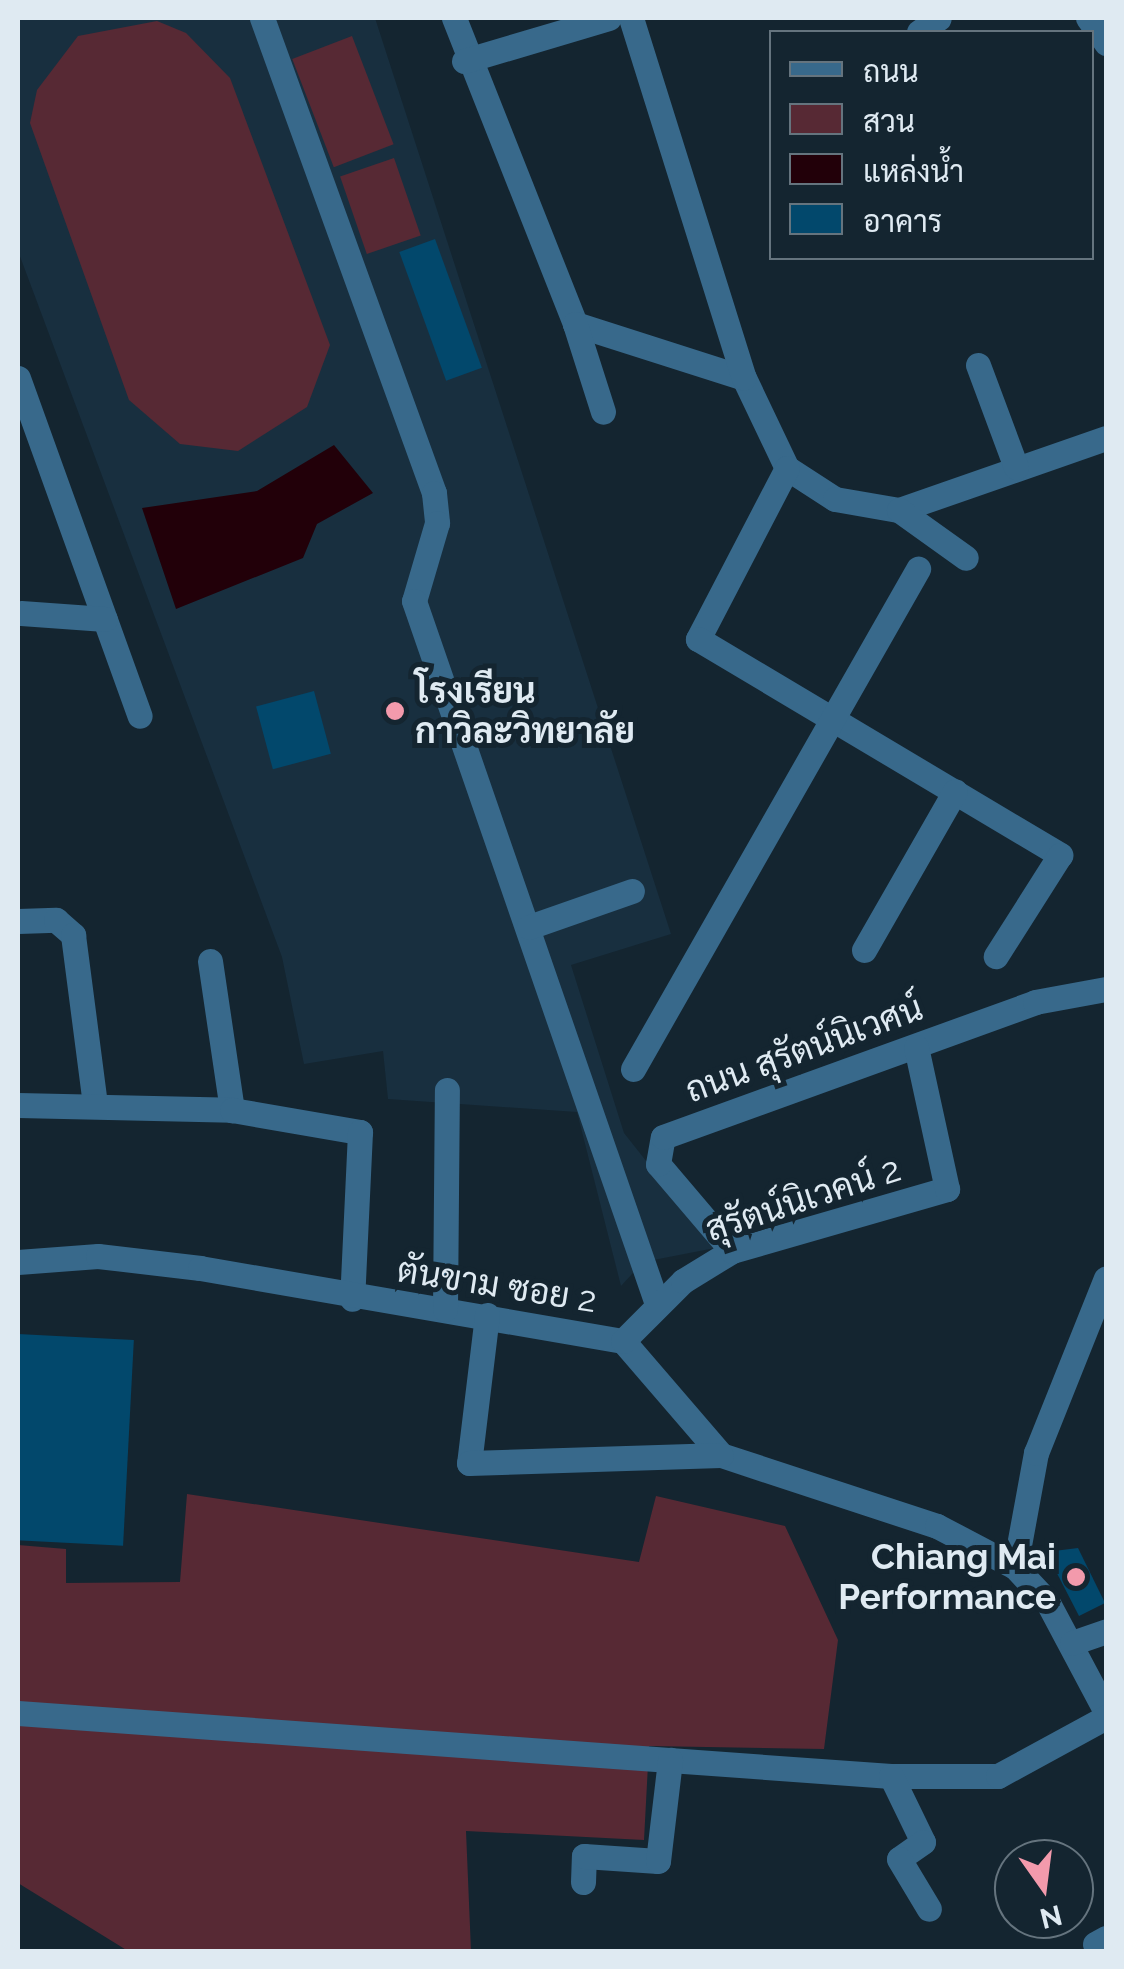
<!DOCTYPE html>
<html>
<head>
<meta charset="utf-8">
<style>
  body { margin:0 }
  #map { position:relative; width:1124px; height:1969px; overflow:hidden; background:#142530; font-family:Raleway,Sarabun,sans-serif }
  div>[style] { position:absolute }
  .built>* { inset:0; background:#182f3f }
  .green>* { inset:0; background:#572934; transform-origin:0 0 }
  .water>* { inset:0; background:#220009 }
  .building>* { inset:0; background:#02486c; transform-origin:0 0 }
  .minor>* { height:25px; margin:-12.5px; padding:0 12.5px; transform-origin:12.5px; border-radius:12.5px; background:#38698b }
  .dots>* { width:28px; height:28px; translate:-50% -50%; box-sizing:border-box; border:5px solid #142530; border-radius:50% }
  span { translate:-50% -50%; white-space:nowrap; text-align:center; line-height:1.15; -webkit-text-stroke:10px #142530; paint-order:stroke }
  .poi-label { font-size:35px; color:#dfeaf2; font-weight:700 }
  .left { translate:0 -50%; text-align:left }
  .right { translate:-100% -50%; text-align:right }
  .street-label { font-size:35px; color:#dfeaf2 }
  .frame { position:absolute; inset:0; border:20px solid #dfeaf2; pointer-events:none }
  .legend { position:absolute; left:769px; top:30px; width:325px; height:230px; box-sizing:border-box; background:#142530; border:2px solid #65747e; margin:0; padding:12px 18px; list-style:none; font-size:30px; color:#dfeaf2 }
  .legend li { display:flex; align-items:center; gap:20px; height:50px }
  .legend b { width:50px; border:2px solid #65747e }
  .north { position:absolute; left:994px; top:1839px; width:100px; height:100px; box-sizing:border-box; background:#142530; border:2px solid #65747e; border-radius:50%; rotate:166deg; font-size:28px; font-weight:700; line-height:40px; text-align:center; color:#dfeaf2 }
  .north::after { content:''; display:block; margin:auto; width:35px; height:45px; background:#f39aac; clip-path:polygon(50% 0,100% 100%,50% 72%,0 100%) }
</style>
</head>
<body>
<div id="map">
  <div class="built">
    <i style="clip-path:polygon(18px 18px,375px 18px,671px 934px,571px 965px,624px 1133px,715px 1248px,643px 1262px,621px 1286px,577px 1112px,388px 1099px,383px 1051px,304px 1064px,282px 957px,18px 251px)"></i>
  </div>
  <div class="green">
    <i style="clip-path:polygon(157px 21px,186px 33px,230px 78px,330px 345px,307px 407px,238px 451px,180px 444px,129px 400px,30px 123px,37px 90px,78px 36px)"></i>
    <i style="left:352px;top:36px;width:116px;height:64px;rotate:69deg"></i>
    <i style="left:394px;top:158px;width:82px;height:57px;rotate:71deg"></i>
    <i style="clip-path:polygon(187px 1494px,639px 1562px,656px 1496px,785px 1526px,838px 1640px,824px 1749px,649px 1746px,644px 1840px,466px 1831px,471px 1951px,128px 1951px,18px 1883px,18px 1545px,66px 1549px,66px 1583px,180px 1582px)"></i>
  </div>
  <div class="water">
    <i style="clip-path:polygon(334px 445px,373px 493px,317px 524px,303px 558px,176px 609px,142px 508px,257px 491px)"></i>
  </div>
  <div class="building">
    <i style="left:435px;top:239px;width:137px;height:38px;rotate:70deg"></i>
    <i style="left:314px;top:691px;width:65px;height:60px;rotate:75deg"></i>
    <i style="left:18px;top:1334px;width:116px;height:206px;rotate:3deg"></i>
    <i style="clip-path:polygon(1078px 1548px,1105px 1603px,1079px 1616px,1046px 1552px)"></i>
  </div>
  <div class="minor">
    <i style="left:262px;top:18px;width:505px;rotate:70.09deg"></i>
    <i style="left:434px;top:493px;width:30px;rotate:84deg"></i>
    <i style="left:437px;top:523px;width:81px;rotate:106.4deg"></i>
    <i style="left:414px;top:601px;width:744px;rotate:70.93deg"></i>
    <i style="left:454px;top:18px;width:329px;rotate:68.4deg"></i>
    <i style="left:575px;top:324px;width:177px;rotate:17.7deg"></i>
    <i style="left:744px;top:378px;width:100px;rotate:64.5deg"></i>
    <i style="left:787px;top:468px;width:57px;rotate:32.9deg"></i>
    <i style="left:835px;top:499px;width:65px;rotate:9.8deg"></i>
    <i style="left:899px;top:510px;width:219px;rotate:-19.2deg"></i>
    <i style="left:631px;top:18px;width:377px;rotate:72.6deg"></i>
    <i style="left:1088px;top:18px;width:31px;rotate:54deg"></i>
    <i style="left:919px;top:32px;width:24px;rotate:-35deg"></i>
    <i style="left:464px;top:61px;width:151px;rotate:-16.5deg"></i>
    <i style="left:575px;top:324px;width:92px;rotate:72.3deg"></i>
    <i style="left:978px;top:365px;width:109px;rotate:69.6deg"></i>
    <i style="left:18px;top:378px;width:359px;rotate:70.2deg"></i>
    <i style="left:787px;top:468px;width:193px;rotate:117.5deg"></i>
    <i style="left:698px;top:639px;width:422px;rotate:30.8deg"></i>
    <i style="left:1060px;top:855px;width:120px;rotate:122.4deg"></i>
    <i style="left:899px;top:510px;width:82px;rotate:35.6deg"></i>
    <i style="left:21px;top:613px;width:84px;rotate:4.1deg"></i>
    <i style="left:18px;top:921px;width:38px;rotate:-2deg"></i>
    <i style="left:56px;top:920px;width:23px;rotate:41deg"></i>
    <i style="left:73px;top:935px;width:170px;rotate:82.6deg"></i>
    <i style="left:529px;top:927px;width:109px;rotate:-19.3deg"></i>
    <i style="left:864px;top:950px;width:183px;rotate:-60.2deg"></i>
    <i style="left:210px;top:961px;width:151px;rotate:81.6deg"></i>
    <i style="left:633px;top:1069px;width:576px;rotate:-60.32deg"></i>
    <i style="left:18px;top:1105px;width:214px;rotate:1.3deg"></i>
    <i style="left:232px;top:1110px;width:130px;rotate:9.8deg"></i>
    <i style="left:360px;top:1132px;width:167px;rotate:92.7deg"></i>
    <i style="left:732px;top:1251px;width:114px;rotate:-130.4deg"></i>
    <i style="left:658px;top:1164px;width:27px;rotate:-80deg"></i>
    <i style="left:663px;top:1137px;width:396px;rotate:-19.9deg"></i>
    <i style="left:1035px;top:1002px;width:72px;rotate:-10.4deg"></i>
    <i style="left:18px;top:1262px;width:80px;rotate:-4.3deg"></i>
    <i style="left:98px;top:1256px;width:103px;rotate:6.7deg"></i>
    <i style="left:200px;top:1268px;width:429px;rotate:9.8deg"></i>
    <i style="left:623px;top:1341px;width:150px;rotate:49.3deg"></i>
    <i style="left:721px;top:1455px;width:227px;rotate:18.2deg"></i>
    <i style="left:937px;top:1526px;width:88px;rotate:27.7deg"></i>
    <i style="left:1015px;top:1567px;width:47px;rotate:46.7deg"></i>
    <i style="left:1047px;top:1601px;width:126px;rotate:62deg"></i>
    <i style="left:445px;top:1309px;width:219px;rotate:-89.5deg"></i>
    <i style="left:487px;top:1315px;width:149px;rotate:96.9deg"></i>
    <i style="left:469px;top:1463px;width:252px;rotate:-1.8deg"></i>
    <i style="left:623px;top:1341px;width:85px;rotate:-45deg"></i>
    <i style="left:683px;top:1281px;width:57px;rotate:-31.5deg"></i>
    <i style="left:732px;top:1251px;width:224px;rotate:-16.1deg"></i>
    <i style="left:947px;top:1189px;width:145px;rotate:-102.3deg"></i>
    <i style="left:1015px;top:1567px;width:116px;rotate:-79.6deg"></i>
    <i style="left:1036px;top:1453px;width:188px;rotate:-68.2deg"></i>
    <i style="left:1072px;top:1643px;width:36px;rotate:-19deg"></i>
    <i style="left:18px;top:1713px;width:875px;rotate:4.13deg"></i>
    <i style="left:891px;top:1776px;width:107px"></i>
    <i style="left:998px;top:1776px;width:123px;rotate:-28.6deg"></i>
    <i style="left:891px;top:1776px;width:73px;rotate:64.1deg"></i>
    <i style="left:923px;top:1842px;width:29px;rotate:145deg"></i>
    <i style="left:899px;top:1859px;width:58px;rotate:59deg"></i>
    <i style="left:583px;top:1882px;width:26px;rotate:-88deg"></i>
    <i style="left:584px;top:1856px;width:74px;rotate:3.9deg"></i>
    <i style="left:658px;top:1861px;width:102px;rotate:-83.2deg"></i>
    <i style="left:1095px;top:1944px;width:13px;rotate:-29deg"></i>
  </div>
  <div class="dots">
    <i style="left:395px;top:711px;background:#f39aac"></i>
    <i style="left:1076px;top:1577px;background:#f39aac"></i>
  </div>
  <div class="poi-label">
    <span class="left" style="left:415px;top:711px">โรงเรียน<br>กาวิละวิทยาลัย</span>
    <span class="right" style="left:1056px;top:1577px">Chiang Mai<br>Performance</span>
  </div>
  <div class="street-label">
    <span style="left:804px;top:1049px;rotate:-20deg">ถนน สุรัตน์นิเวศน์</span>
    <span style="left:803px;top:1199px;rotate:-18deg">สุรัตน์นิเวคน์ 2</span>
    <span style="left:497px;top:1285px;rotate:9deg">ตันขาม ซอย 2</span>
  </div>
  <div class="frame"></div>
  <ul class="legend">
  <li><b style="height:12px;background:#38698b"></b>ถนน</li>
  <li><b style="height:28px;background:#572934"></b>สวน</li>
  <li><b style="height:28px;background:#220009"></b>แหล่งน้ำ</li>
  <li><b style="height:28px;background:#02486c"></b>อาคาร</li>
  </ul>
  <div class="north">N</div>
</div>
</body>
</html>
